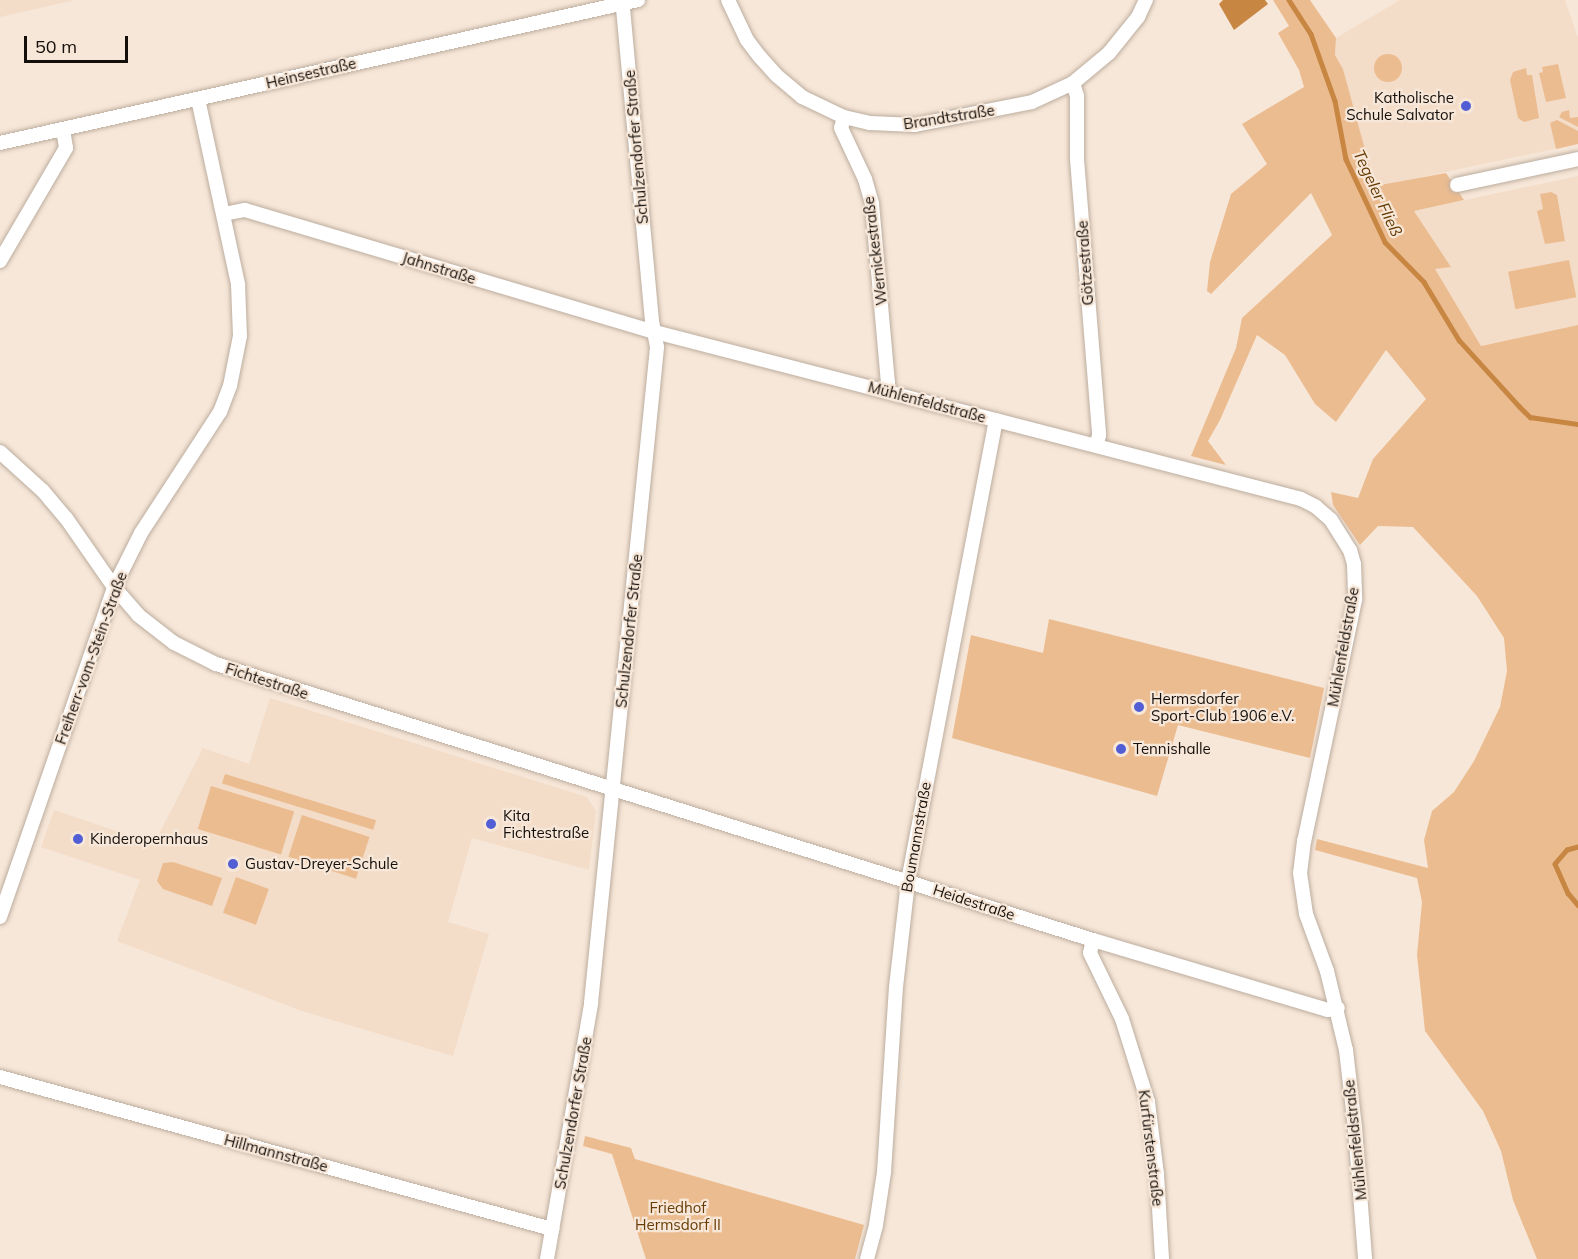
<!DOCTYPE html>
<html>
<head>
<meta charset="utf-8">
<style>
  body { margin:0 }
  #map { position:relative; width:1578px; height:1259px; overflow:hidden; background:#f7e7d8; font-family:Mulish,sans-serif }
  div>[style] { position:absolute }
  .built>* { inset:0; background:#f3dcc8 }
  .green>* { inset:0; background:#ecbc91; transform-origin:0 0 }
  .round { border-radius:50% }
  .water>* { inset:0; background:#c88643 }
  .stream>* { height:4.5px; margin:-2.25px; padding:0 2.25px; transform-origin:2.25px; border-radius:2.25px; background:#c88643 }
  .roads { filter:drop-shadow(0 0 2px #bcad9f) drop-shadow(0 0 2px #bcad9f) }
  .minor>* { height:14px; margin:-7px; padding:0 7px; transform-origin:7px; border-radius:7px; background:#fff }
  .dots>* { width:16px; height:16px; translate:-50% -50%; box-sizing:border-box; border:3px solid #f7e7d8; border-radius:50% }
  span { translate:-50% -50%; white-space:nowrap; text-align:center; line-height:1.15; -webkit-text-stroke:4.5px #f7e7d8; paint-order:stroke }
  .street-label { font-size:15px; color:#150f0b }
  .poi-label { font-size:15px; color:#150f0b }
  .right { translate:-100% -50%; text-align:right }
  .left { translate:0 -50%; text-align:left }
  .park-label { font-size:15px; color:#683c06 }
  .water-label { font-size:16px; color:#653902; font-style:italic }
  .scale { position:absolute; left:24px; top:36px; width:104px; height:27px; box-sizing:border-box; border:3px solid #150f0b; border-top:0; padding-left:8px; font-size:18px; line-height:21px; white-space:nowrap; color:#150f0b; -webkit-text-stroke:4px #f7e7d8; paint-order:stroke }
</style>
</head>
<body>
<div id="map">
  <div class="built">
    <i style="clip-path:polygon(0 0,75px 0,0 17px)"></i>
    <i style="clip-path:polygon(1400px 0,1565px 0,1578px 38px,1578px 144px,1375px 187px,1343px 69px,1335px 55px,1336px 38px)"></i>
    <i style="clip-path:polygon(1578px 176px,1578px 325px,1481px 346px,1434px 269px,1451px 267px,1414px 211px)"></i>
    <i style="clip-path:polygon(270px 698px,587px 797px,596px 811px,589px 870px,472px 838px,448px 922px,489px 934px,453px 1056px,302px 1011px,117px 941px,140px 880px,41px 847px,54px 810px,154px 844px,203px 748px,249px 764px)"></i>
  </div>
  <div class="green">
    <i style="clip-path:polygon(1273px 0,1310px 0,1336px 38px,1335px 55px,1343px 69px,1375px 186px,1446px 173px,1464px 200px,1414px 211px,1451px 267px,1435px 269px,1481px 346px,1578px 325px,1578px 1259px,1537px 1259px,1513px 1200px,1501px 1151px,1483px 1111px,1425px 1031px,1417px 955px,1422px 902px,1417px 878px,1315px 850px,1317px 839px,1428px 868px,1424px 840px,1432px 811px,1454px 792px,1474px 761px,1500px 707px,1507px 671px,1504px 638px,1477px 596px,1413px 527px,1378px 526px,1360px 545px,1333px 505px,1331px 492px,1358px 498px,1373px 459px,1426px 399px,1386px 350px,1336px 422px,1315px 404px,1285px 355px,1257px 335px,1220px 420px,1208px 441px,1226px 465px,1191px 456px,1236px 348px,1242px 318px,1332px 235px,1311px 193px,1211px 294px,1207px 291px,1210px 262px,1231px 194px,1267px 164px,1242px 124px,1304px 87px,1299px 70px,1278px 33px,1289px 26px)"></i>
    <i class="round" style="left:1374px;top:54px;width:28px;height:28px"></i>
    <i style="clip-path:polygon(1558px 64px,1566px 98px,1546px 102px,1539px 73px,1543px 72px,1542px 67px)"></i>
    <i style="clip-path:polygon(1526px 68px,1527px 75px,1532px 75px,1539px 118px,1524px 122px,1518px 118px,1510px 80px,1513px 72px)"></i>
    <i style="clip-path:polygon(1569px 110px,1570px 118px,1578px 117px,1578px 127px,1559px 117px,1562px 112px)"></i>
    <i style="clip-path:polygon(1557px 120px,1578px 131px,1578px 144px,1556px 149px,1550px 123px)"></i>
    <i style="clip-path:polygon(1551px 192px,1557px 195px,1565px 241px,1545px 244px,1537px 211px,1543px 209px,1540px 194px)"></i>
    <i style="left:1569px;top:260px;width:38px;height:62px;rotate:79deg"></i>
    <i style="clip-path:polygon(1049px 619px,1324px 688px,1310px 758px,1178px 725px,1157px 796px,952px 738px,971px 635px,1043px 653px)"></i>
    <i style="left:225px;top:774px;width:158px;height:10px;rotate:17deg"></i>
    <i style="left:211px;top:786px;width:87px;height:45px;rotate:17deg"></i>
    <i style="left:302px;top:815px;width:71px;height:44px;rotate:18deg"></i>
    <i style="clip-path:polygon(173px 862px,222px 878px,212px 906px,163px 889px,157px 881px,163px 863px)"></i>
    <i style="left:236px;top:877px;width:35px;height:38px;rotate:20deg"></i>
    <i style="clip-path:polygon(585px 1136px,631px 1148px,635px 1159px,864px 1225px,855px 1259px,646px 1259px,612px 1154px,583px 1146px)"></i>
  </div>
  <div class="water">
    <i style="clip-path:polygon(1223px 0,1265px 0,1268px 4px,1234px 30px,1219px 4px)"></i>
  </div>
  <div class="stream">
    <i style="left:1289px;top:0;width:40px;rotate:57.1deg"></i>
    <i style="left:1311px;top:34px;width:71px;rotate:70.3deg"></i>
    <i style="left:1335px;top:101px;width:59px;rotate:79.3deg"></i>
    <i style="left:1346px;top:159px;width:92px;rotate:64.8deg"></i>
    <i style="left:1385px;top:242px;width:56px;rotate:45.7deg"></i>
    <i style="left:1424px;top:282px;width:68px;rotate:58.9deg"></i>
    <i style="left:1459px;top:340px;width:89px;rotate:47.7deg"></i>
    <i style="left:1519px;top:406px;width:16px;rotate:45deg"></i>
    <i style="left:1530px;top:417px;width:49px;rotate:8.3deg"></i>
    <i style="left:1578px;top:847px;width:11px;rotate:165deg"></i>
    <i style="left:1567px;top:850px;width:18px;rotate:131deg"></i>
    <i style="left:1555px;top:864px;width:32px;rotate:66deg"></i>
    <i style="left:1568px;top:893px;width:16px;rotate:50deg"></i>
  </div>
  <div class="roads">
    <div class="minor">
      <i style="left:728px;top:0;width:44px;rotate:64.6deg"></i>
      <i style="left:747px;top:40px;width:21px;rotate:53deg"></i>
      <i style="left:760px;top:57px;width:24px;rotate:48deg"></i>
      <i style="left:776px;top:75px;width:34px;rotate:40deg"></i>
      <i style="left:802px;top:97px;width:47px;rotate:25.5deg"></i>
      <i style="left:844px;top:117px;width:27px;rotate:13deg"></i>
      <i style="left:870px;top:123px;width:45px;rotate:2.5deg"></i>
      <i style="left:915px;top:125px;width:119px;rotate:-11.1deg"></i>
      <i style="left:1032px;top:102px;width:45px;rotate:-24.9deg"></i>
      <i style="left:1073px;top:83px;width:47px;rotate:-39.8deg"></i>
      <i style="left:1109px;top:53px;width:46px;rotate:-51.1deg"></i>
      <i style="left:1138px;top:17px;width:19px;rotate:-65deg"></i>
      <i style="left:1073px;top:83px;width:14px;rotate:73deg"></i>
      <i style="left:1077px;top:96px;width:63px;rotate:90deg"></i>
      <i style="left:1077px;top:159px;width:277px;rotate:85.4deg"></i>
      <i style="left:1099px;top:435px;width:9px;rotate:103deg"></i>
      <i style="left:844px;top:117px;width:11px;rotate:105deg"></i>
      <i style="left:841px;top:128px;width:56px;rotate:64.8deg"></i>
      <i style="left:865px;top:179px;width:26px;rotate:74deg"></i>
      <i style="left:872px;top:204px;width:179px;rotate:84.9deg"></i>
      <i style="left:888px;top:382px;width:9px;rotate:103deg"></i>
      <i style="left:0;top:143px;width:654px;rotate:-12.63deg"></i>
      <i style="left:1457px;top:185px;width:124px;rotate:-12.1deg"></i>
      <i style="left:224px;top:214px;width:21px;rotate:-11deg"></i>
      <i style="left:245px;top:210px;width:428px;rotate:16.6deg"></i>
      <i style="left:655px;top:332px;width:667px;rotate:14.49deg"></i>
      <i style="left:1301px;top:499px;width:16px;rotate:27deg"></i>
      <i style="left:1315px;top:506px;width:21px;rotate:41deg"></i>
      <i style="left:1331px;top:520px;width:36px;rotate:58deg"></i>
      <i style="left:1350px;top:550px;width:15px;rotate:74deg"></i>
      <i style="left:1354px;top:564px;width:36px;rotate:88deg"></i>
      <i style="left:1355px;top:600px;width:246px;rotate:101.9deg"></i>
      <i style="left:1304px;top:841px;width:32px;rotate:97deg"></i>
      <i style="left:1300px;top:873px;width:41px;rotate:81.7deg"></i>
      <i style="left:1306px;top:914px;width:61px;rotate:69.8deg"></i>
      <i style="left:1327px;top:971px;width:81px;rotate:76.5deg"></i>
      <i style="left:1346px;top:1050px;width:79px;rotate:83.4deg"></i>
      <i style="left:1355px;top:1128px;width:131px;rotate:85.6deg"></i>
      <i style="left:0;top:261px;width:131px;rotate:-59.7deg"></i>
      <i style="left:66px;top:148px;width:19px;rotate:-99deg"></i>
      <i style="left:0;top:452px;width:58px;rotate:42.2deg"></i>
      <i style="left:43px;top:491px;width:35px;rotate:50deg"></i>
      <i style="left:66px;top:518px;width:84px;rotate:55.2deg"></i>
      <i style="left:114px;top:587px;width:37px;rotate:49deg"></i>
      <i style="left:138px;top:615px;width:46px;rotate:37.9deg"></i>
      <i style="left:174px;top:643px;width:47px;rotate:26.6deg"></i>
      <i style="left:216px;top:664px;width:919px;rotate:17.47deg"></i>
      <i style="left:1093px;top:940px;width:245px;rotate:16.6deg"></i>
      <i style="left:1328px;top:1010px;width:10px;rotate:-11deg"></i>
      <i style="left:0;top:917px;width:349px;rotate:-70.9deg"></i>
      <i style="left:114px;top:587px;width:60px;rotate:-63.4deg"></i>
      <i style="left:141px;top:533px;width:145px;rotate:-56.9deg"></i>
      <i style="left:220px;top:412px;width:28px;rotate:-69deg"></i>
      <i style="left:230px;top:386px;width:51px;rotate:-78.7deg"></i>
      <i style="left:240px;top:336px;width:52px;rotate:-92.2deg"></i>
      <i style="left:238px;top:284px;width:189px;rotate:-102.2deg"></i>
      <i style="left:1093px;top:940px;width:13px;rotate:103deg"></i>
      <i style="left:1090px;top:953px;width:73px;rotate:64.1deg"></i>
      <i style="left:1122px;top:1019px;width:87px;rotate:72.6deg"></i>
      <i style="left:1148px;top:1102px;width:73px;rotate:82.9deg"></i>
      <i style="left:1157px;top:1174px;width:85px;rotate:86.6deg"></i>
      <i style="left:0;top:1077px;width:573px;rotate:15.4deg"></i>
      <i style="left:547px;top:1259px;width:260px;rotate:-80.2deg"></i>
      <i style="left:591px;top:1003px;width:659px;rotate:-84.25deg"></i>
      <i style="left:657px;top:347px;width:26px;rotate:-101deg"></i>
      <i style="left:652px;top:321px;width:322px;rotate:-95.3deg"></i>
      <i style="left:867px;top:1259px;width:35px;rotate:-75deg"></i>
      <i style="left:876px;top:1225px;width:54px;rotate:-81.4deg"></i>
      <i style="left:884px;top:1172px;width:185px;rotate:-86.3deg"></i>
      <i style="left:896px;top:987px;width:107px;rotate:-83.5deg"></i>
      <i style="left:908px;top:881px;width:469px;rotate:-79.2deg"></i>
    </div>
  </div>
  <div class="dots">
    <i style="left:1466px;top:106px;background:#515ed4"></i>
    <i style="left:1139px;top:707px;background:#515ed4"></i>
    <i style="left:1121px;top:749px;background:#515ed4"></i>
    <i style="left:491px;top:824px;background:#515ed4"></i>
    <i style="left:78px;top:839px;background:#515ed4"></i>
    <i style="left:233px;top:864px;background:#515ed4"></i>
  </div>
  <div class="street-label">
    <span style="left:311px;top:73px;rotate:-13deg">Heinsestraße</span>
    <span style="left:949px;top:117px;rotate:-9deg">Brandtstraße</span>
    <span style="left:636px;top:147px;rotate:-95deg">Schulzendorfer Straße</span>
    <span style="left:875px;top:251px;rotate:-97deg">Wernickestraße</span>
    <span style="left:1085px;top:263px;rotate:-94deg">Götzestraße</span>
    <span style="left:439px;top:268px;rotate:17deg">Jahnstraße</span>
    <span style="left:927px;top:402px;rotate:15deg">Mühlenfeldstraße</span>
    <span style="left:629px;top:631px;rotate:-84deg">Schulzendorfer Straße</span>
    <span style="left:1343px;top:647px;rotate:-80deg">Mühlenfeldstraße</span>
    <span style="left:91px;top:658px;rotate:-70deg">Freiherr-vom-Stein-Straße</span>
    <span style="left:267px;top:681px;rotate:18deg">Fichtestraße</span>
    <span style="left:916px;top:837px;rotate:-80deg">Boumannstraße</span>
    <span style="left:974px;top:902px;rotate:18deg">Heidestraße</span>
    <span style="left:573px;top:1113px;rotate:-80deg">Schulzendorfer Straße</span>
    <span style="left:1355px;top:1140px;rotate:-96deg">Mühlenfeldstraße</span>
    <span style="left:1151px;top:1148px;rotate:83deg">Kurfürstenstraße</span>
    <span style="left:276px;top:1153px;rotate:15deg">Hillmannstraße</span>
  </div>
  <div class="poi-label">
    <span class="right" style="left:1454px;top:106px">Katholische<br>Schule Salvator</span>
    <span class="left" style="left:1151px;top:707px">Hermsdorfer<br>Sport-Club 1906 e.V.</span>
    <span class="left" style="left:1133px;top:749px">Tennishalle</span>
    <span class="left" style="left:503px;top:824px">Kita<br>Fichtestraße</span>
    <span class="left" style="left:90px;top:839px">Kinderopernhaus</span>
    <span class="left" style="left:245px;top:864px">Gustav-Dreyer-Schule</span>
  </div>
  <div class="park-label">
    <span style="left:678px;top:1216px">Friedhof<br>Hermsdorf II</span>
  </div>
  <div class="water-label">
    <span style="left:1378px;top:193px;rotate:65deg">Tegeler Fließ</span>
  </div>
  <div class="scale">50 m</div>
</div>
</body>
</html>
